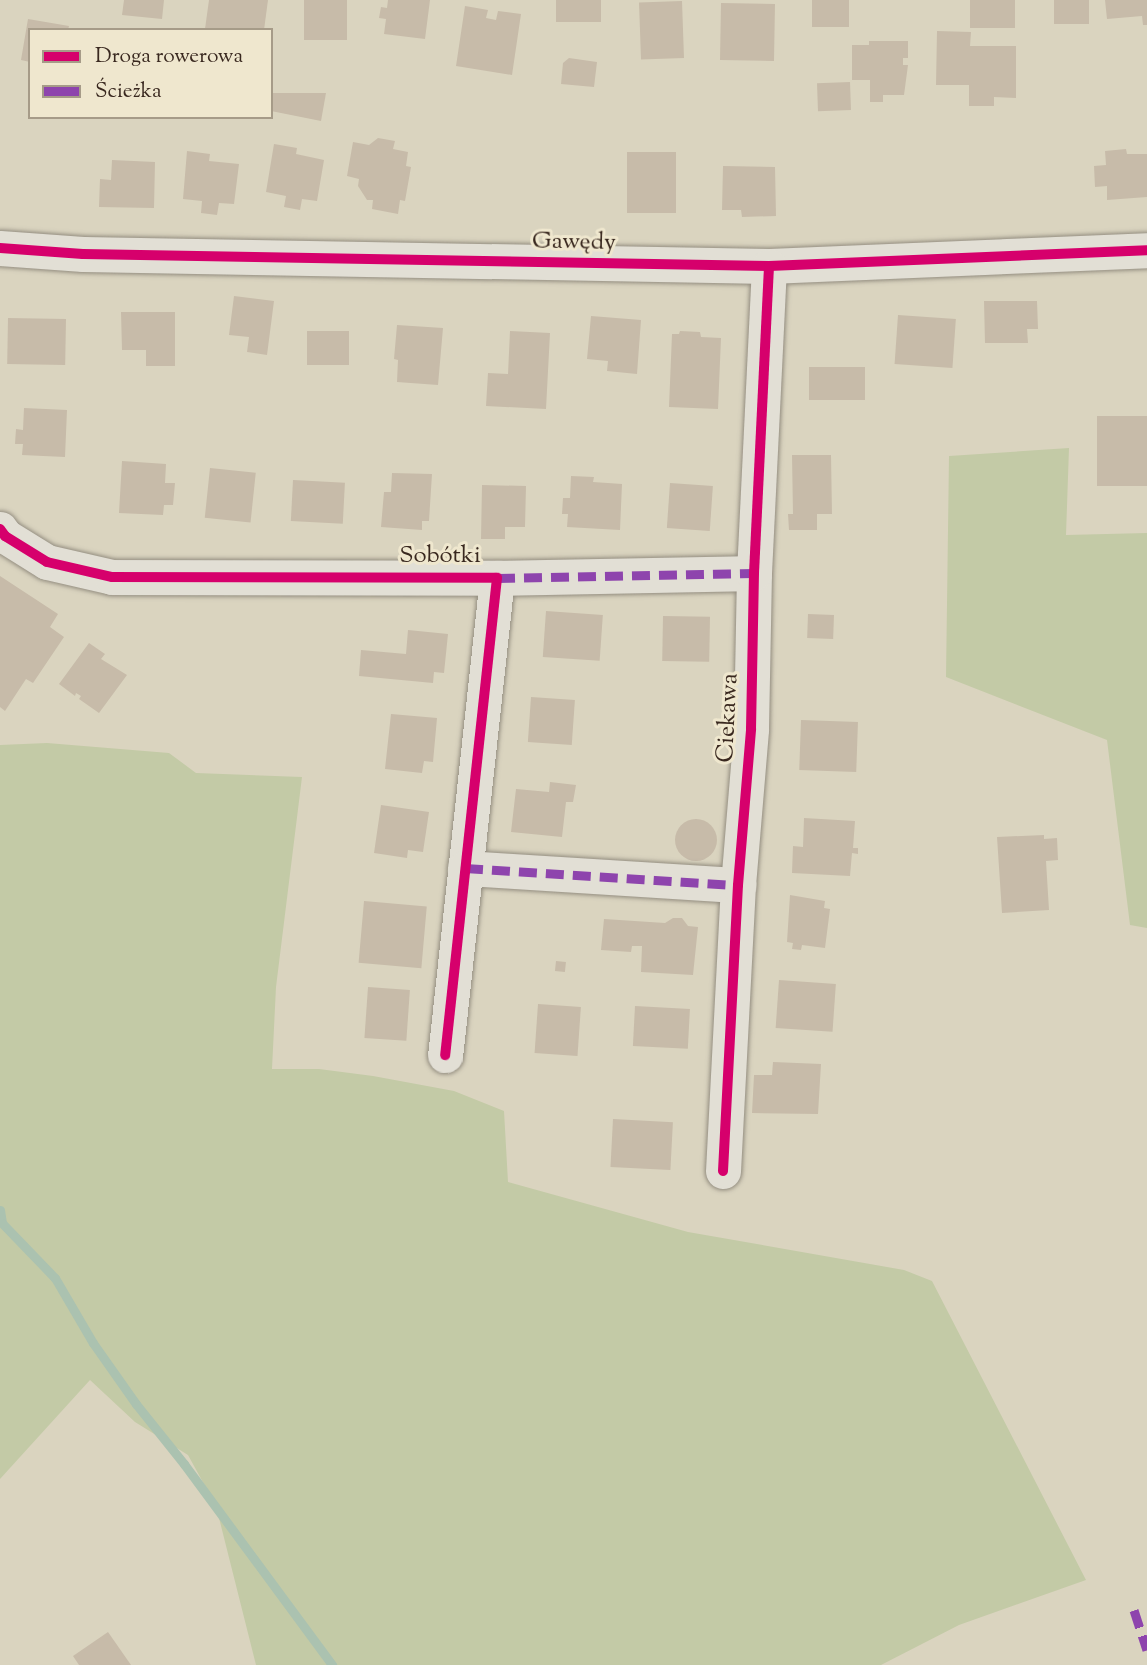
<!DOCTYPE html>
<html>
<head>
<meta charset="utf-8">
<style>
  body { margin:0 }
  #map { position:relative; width:1147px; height:1665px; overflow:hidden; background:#dad4bf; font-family:"Sorts Mill Goudy",serif }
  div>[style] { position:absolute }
  .green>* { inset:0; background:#c3caa6 }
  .stream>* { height:9px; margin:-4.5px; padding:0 4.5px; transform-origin:4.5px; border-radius:4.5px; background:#abc2b0 }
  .building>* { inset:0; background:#c7bba9; transform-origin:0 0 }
  .round { border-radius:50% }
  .roads { filter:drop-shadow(0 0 2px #948e81) drop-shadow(0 0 2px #948e81) }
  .street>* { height:35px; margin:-17.5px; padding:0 17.5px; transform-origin:17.5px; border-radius:17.5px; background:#e2dfd5 }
  .quiet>* { height:9px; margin-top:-4.5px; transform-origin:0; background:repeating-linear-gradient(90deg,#8e44ad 0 18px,transparent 0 27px) }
  .cycleway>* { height:10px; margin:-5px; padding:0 5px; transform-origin:5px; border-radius:5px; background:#d6006c }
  span { translate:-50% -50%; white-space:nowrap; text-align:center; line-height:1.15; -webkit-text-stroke:6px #efe7ce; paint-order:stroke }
  .street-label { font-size:24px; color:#39281f }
  .legend { position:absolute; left:28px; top:28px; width:245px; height:91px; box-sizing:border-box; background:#efe7ce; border:2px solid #a69b88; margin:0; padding:9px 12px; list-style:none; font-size:21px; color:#39281f }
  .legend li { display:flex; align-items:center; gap:14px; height:35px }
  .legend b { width:35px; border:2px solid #a69b88 }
</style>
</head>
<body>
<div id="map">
  <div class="green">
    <i style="clip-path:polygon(1069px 448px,1066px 535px,1147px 533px,1147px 928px,1130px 925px,1107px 740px,946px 677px,949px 456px)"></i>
    <i style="clip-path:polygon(47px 743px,169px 753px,196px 773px,302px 777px,276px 987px,272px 1069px,319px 1069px,373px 1076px,454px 1091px,504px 1111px,508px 1182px,688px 1232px,904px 1270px,932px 1281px,1086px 1580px,959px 1625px,881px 1665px,256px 1665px,216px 1506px,188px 1455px,135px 1422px,90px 1380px,0 1479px,0 745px)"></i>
  </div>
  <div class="stream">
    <i style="left:0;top:1210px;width:13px;rotate:81deg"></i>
    <i style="left:2px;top:1223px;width:76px;rotate:46.1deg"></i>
    <i style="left:55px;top:1278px;width:75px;rotate:59.7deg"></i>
    <i style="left:93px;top:1343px;width:75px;rotate:54.8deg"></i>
    <i style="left:136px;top:1404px;width:77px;rotate:51.3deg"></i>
    <i style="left:184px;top:1464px;width:250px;rotate:53.6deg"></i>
  </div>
  <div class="building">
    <i style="clip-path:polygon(124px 0,164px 0,162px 19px,122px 15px)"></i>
    <i style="clip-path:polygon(209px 0,268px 0,264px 30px,205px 29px)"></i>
    <i style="left:304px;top:0;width:43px;height:40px"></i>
    <i style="clip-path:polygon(388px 0,430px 0,425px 39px,384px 34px,386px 19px,379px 18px,381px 7px,387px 8px)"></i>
    <i style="left:556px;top:0;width:45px;height:22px"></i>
    <i style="left:812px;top:0;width:37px;height:27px"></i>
    <i style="left:970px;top:0;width:45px;height:28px"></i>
    <i style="left:1054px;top:0;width:35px;height:24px"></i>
    <i style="clip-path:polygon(1105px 0,1147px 0,1147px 25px,1143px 25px,1142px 16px,1107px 19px)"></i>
    <i style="left:682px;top:1px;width:57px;height:43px;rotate:88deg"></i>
    <i style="left:721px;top:3px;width:54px;height:57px;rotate:1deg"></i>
    <i style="clip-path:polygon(465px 6px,488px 10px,486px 18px,496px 20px,498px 11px,521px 14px,512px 75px,456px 66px)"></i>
    <i style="clip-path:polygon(28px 19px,69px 26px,68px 30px,30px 30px,30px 62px,21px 60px)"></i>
    <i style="clip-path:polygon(937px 31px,971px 32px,970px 46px,1016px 46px,1016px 98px,994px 97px,994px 106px,969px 106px,969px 85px,936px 85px)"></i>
    <i style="clip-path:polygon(869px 41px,908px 41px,908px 58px,903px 58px,903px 65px,908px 65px,904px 95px,883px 95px,883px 102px,870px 102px,870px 80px,852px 80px,852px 45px,869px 45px)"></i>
    <i style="clip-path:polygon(569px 58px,597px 62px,594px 87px,561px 84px,563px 63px)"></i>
    <i style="left:850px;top:82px;width:28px;height:33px;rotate:88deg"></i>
    <i style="clip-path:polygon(271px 93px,326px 93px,321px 121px,271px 111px)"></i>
    <i style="clip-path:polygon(378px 138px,395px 141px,393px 149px,408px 152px,406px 166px,411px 167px,405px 201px,400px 200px,398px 214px,372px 209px,373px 200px,367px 200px,358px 186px,359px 179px,347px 176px,353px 142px,369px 145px)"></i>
    <i style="clip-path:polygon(274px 144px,297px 148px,296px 154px,324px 160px,317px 201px,302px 199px,300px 210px,284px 207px,286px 196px,266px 192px)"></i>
    <i style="clip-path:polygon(1126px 149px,1127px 154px,1147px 154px,1147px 197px,1107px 200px,1107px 186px,1095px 187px,1094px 166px,1106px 165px,1105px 151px)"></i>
    <i style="clip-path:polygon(187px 151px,210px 154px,209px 161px,239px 164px,234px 204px,219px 203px,217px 215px,201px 213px,202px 201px,183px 199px)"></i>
    <i style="left:627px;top:152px;width:49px;height:61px"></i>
    <i style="clip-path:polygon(112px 160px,155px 162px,154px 208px,99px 207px,100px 179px,111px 180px)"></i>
    <i style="clip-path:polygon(723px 166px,775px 167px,776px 216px,742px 217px,741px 210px,722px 210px)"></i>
    <i style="clip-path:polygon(234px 296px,274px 301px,267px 355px,247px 352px,249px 337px,229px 335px)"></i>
    <i style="clip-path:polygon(984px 301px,1037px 301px,1038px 329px,1027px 329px,1028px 343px,985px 343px)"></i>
    <i style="clip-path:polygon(121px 312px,175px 312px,175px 366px,146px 366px,146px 350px,122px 350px)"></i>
    <i style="left:898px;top:315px;width:58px;height:49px;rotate:4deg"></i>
    <i style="clip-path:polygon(591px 316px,641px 320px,637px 374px,607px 371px,608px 361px,587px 359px)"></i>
    <i style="left:8px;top:318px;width:58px;height:46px;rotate:1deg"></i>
    <i style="clip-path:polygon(397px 325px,443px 328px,438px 385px,397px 382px,398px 360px,394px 359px)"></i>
    <i style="left:307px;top:331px;width:42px;height:34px"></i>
    <i style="clip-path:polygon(510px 331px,550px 333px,546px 409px,486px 406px,488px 373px,508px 374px)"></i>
    <i style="clip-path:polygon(680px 331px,700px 332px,701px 337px,721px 338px,718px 409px,669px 407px,672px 334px,679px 334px)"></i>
    <i style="left:809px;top:367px;width:56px;height:33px"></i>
    <i style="clip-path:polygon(24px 408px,67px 410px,65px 457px,22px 455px,23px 444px,15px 444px,16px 429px,23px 430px)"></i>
    <i style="left:1097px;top:416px;width:50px;height:70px"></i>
    <i style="clip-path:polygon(792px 455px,831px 455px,832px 514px,817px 514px,817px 530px,789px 530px,788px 514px,793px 514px)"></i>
    <i style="clip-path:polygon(122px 461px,166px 464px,165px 483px,175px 483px,173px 505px,164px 505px,163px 515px,119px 513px)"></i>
    <i style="left:210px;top:468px;width:46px;height:50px;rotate:6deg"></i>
    <i style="clip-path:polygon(392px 473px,432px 474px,429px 521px,422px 521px,422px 530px,381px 527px,384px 492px,391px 492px)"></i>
    <i style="clip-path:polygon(571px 476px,594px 477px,593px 482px,622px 484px,620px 530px,567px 527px,568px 514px,562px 514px,563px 498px,570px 498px)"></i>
    <i style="left:293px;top:480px;width:52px;height:41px;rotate:3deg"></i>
    <i style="left:670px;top:483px;width:43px;height:45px;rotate:4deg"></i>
    <i style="clip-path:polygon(482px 485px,526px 486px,525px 527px,505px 527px,505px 539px,481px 539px)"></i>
    <i style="clip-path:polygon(0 576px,58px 614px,50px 627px,64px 637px,33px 683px,26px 679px,5px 711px,0 707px)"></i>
    <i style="left:546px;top:611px;width:57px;height:46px;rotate:4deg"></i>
    <i style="left:808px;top:614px;width:26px;height:24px;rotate:2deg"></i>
    <i style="left:663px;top:616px;width:47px;height:45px;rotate:1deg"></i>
    <i style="clip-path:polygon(408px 630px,448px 634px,444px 673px,434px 672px,433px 683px,359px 676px,361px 650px,406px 654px)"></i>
    <i style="clip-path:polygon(89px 643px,105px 654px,101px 659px,127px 675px,99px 713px,79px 699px,81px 696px,76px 693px,75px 696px,59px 684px)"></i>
    <i style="left:531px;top:697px;width:44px;height:45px;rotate:4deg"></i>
    <i style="clip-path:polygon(391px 714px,437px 718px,433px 762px,424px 761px,422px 773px,385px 769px)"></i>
    <i style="left:801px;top:720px;width:57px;height:50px;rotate:2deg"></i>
    <i style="clip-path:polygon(550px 782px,576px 785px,573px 802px,566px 802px,562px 837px,511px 832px,516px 789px,549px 792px)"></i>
    <i style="clip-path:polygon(381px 805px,429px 812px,423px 852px,408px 850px,407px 858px,374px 853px)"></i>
    <i style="clip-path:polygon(804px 818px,855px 821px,853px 848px,858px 848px,858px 854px,852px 853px,850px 876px,792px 873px,793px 846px,803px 847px)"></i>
    <i class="round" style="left:675px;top:819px;width:42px;height:42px"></i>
    <i style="clip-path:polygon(1044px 835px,1044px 839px,1057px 838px,1058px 860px,1046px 861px,1049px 910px,1002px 913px,997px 837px)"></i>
    <i style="clip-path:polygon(790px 895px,825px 901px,824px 908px,830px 909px,825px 948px,802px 945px,801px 950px,792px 949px,793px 943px,787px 942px)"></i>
    <i style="left:364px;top:901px;width:63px;height:62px;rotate:5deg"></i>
    <i style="clip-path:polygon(673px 918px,682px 918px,688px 926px,698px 927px,693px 975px,641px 972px,642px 946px,632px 946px,631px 952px,601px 950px,604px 919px,665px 923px)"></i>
    <i style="left:556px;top:961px;width:10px;height:10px;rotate:6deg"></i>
    <i style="left:779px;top:980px;width:57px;height:48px;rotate:4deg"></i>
    <i style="left:368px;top:987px;width:42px;height:51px;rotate:4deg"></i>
    <i style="left:538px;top:1004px;width:43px;height:49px;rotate:4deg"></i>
    <i style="left:635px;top:1006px;width:55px;height:40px;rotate:3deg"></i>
    <i style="clip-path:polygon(773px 1062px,821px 1064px,818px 1114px,752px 1113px,754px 1075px,772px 1075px)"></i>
    <i style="left:613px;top:1119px;width:60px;height:48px;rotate:3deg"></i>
    <i style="clip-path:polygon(108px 1632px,131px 1665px,79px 1665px,73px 1656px)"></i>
  </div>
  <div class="roads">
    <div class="street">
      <i style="left:0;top:248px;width:83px;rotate:4.1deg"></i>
      <i style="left:83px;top:254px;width:686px;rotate:1deg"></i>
      <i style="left:769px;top:266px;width:378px;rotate:-2.4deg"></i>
      <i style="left:0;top:529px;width:9px;rotate:54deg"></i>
      <i style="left:5px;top:536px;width:49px;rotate:31.8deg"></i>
      <i style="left:47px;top:562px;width:67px;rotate:13deg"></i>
      <i style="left:112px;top:577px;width:385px;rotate:0.1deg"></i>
      <i style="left:497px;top:578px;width:480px;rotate:96.2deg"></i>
      <i style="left:497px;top:578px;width:257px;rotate:-1.1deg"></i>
      <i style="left:465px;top:868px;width:274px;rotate:3.6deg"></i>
      <i style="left:723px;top:1171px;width:286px;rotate:-87deg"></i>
      <i style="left:738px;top:885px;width:157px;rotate:-85.2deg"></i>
      <i style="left:751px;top:729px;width:156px;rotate:-88.9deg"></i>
      <i style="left:754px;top:573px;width:307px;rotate:-87.2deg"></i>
    </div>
  </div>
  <div class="quiet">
    <i style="left:497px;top:578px;width:257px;rotate:-1.1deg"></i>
    <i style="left:465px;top:868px;width:274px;rotate:3.6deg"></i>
    <i style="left:1134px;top:1610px;width:42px;rotate:72deg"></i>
  </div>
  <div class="cycleway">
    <i style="left:0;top:248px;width:83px;rotate:4.1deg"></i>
    <i style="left:83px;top:254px;width:686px;rotate:1deg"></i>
    <i style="left:769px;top:266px;width:378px;rotate:-2.4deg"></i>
    <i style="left:0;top:529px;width:9px;rotate:54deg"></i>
    <i style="left:5px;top:536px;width:49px;rotate:31.8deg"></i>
    <i style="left:47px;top:562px;width:67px;rotate:13deg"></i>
    <i style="left:112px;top:577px;width:385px;rotate:0.1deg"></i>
    <i style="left:497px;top:578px;width:480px;rotate:96.2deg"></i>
    <i style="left:723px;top:1171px;width:286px;rotate:-87deg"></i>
    <i style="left:738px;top:885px;width:157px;rotate:-85.2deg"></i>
    <i style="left:751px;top:729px;width:156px;rotate:-88.9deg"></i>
    <i style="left:754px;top:573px;width:307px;rotate:-87.2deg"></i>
  </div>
  <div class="street-label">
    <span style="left:574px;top:243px;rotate:1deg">Gawędy</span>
    <span style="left:440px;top:557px">Sobótki</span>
    <span style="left:729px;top:718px;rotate:-87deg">Ciekawa</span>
  </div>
  <ul class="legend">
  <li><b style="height:9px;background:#d6006c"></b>Droga rowerowa</li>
  <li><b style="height:9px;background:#8e44ad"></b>Ścieżka</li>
  </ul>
</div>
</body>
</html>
